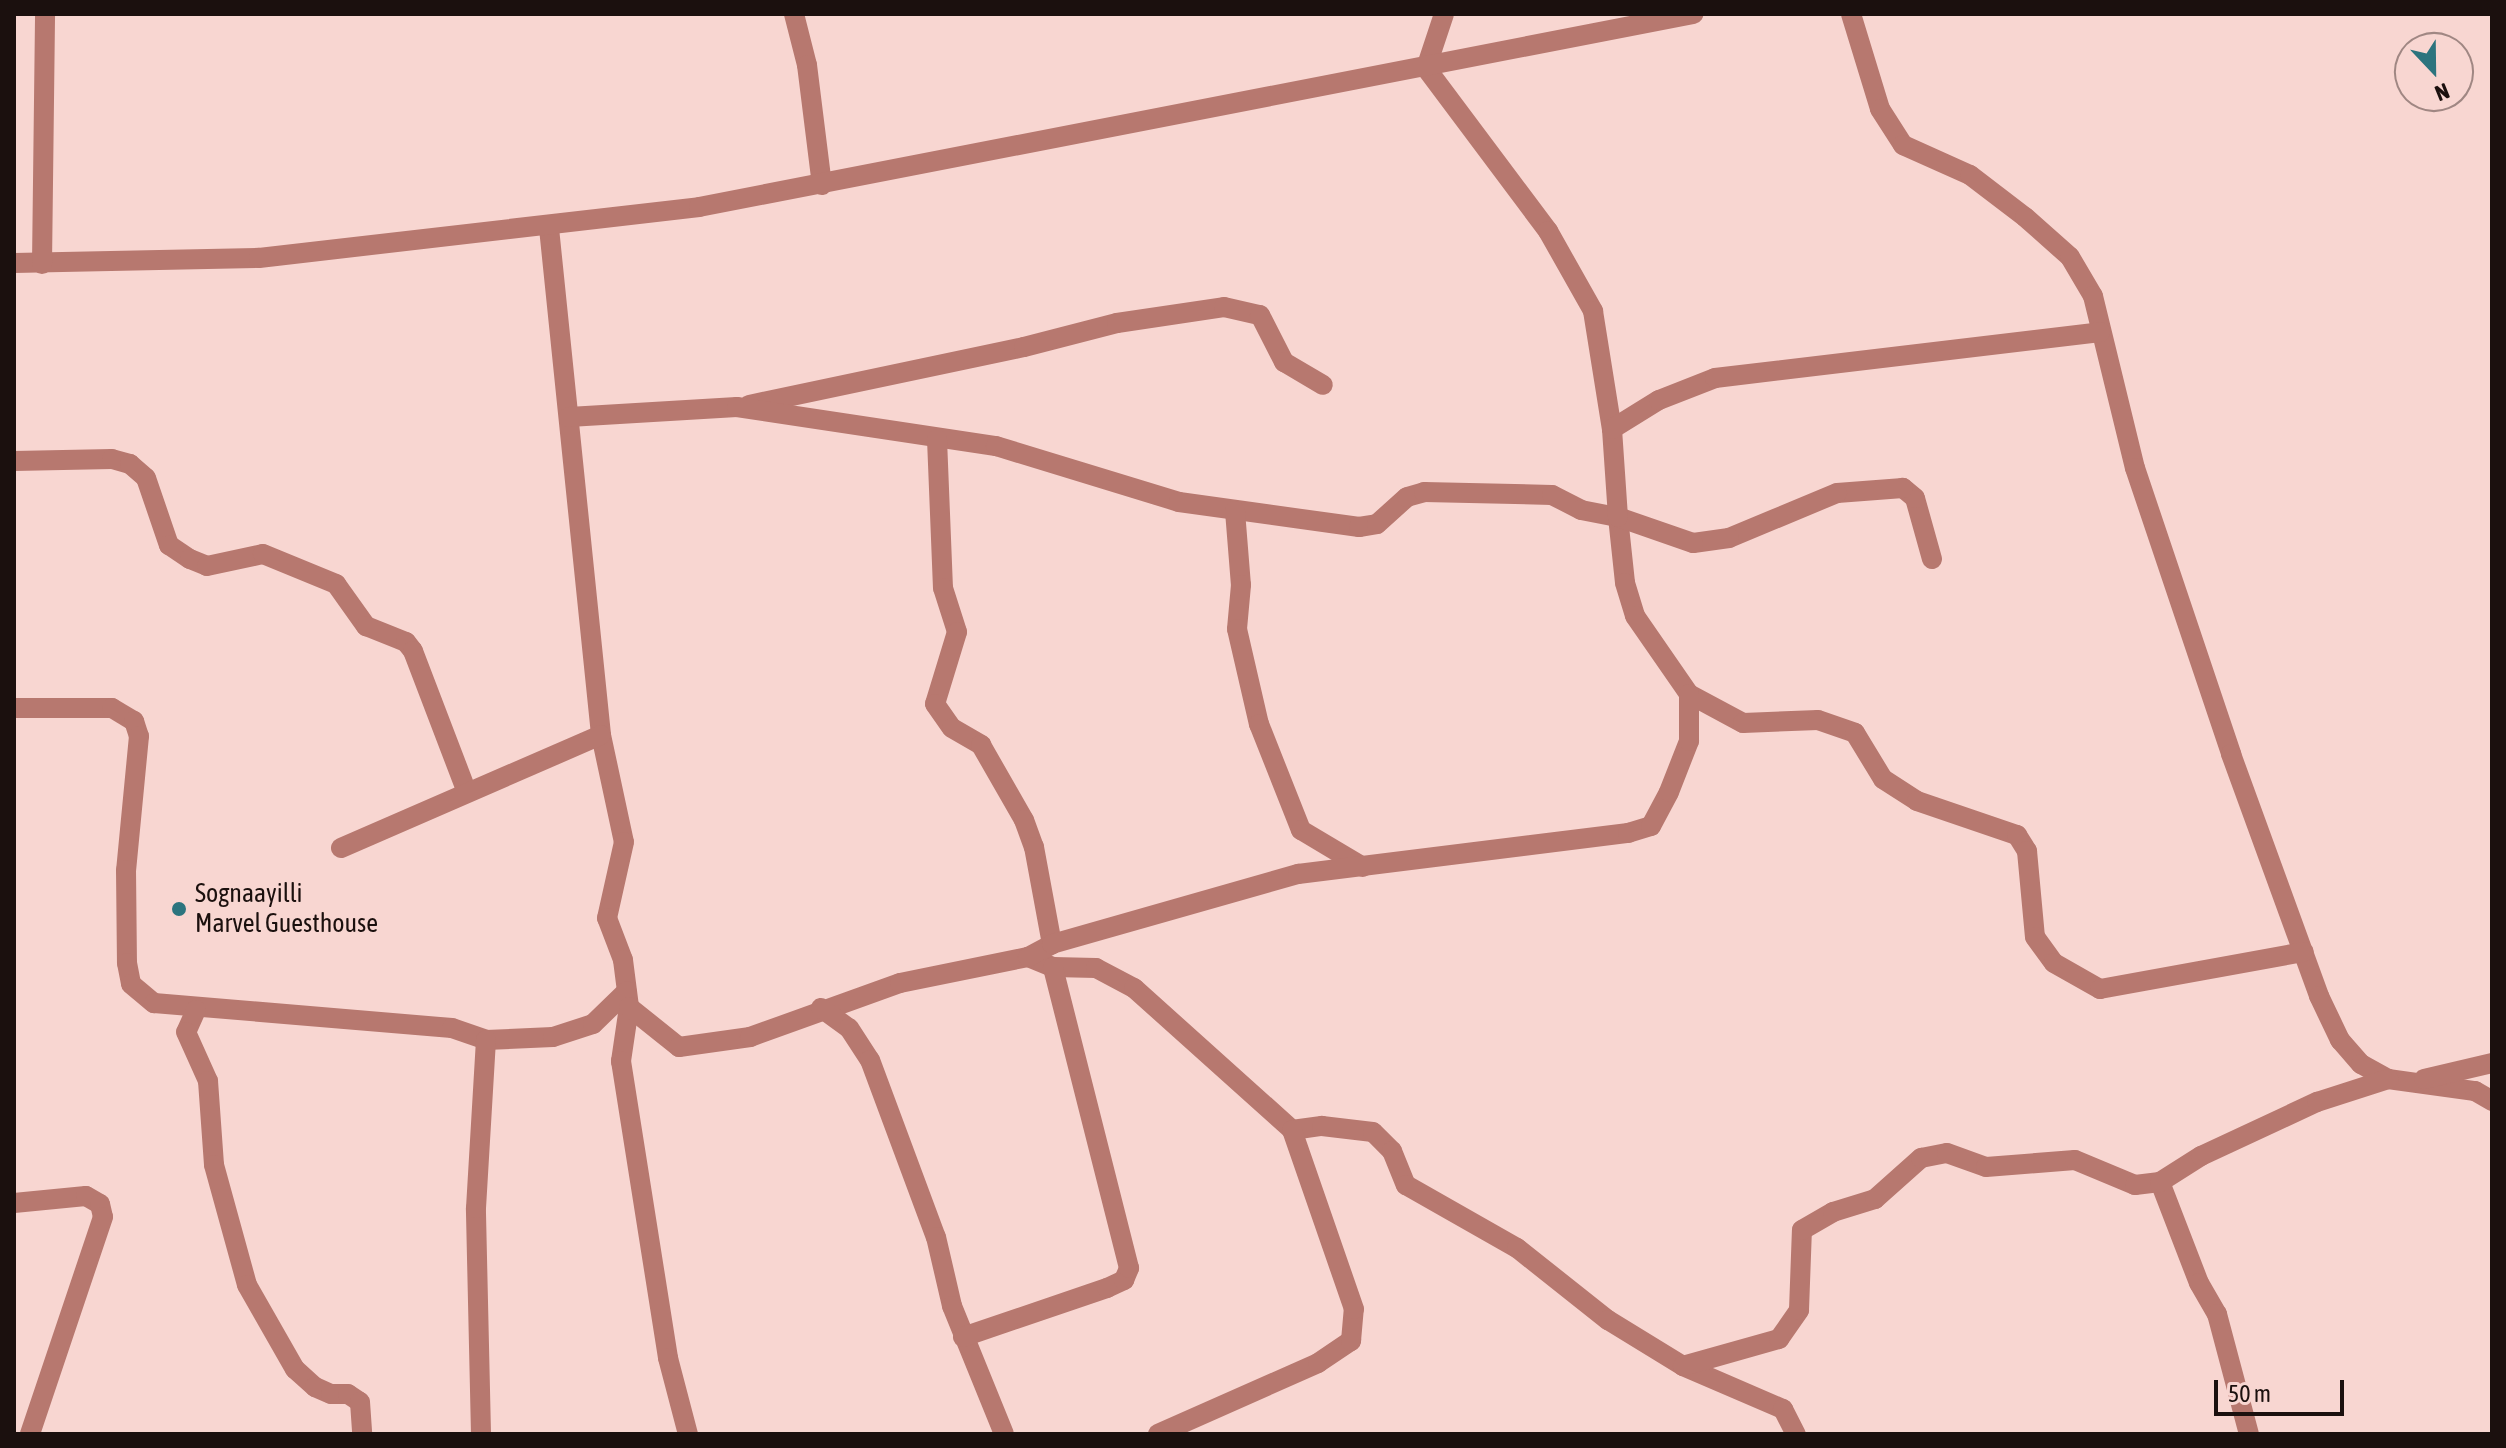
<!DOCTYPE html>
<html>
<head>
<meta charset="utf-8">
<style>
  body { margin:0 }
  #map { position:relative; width:2506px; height:1448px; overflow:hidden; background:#f8d6d1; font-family:"Asap Condensed",sans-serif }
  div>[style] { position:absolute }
  .minor>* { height:20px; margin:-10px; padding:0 10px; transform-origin:10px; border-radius:10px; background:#b7786f }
  .dots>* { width:22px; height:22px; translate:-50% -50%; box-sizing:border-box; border:4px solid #f8d6d1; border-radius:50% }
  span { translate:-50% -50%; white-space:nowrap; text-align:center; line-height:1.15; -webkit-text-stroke:6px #f8d6d1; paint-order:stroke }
  .poi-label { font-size:26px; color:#1b100e }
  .left { translate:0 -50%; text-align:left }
  .frame { position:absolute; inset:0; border:16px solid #1b100e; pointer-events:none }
  .north { position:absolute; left:2394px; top:32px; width:80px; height:80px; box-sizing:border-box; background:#f8d6d1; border:2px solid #a08783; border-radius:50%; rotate:158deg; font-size:22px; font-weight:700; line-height:32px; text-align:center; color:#1b100e }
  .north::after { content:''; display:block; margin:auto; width:28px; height:36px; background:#2c747e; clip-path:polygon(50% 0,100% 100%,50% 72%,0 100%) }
  .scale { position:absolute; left:2214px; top:1380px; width:130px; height:36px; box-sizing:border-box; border:4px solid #1b100e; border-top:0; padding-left:10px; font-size:24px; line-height:28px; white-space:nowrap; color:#1b100e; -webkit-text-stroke:6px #f8d6d1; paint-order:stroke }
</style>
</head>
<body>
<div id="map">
  <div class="minor">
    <i style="left:794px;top:14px;width:53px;rotate:75.7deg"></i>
    <i style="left:807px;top:65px;width:121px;rotate:82.9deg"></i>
    <i style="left:1444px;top:14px;width:57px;rotate:108.4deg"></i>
    <i style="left:1426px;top:68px;width:204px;rotate:53.2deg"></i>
    <i style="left:1548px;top:231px;width:92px;rotate:60.6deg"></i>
    <i style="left:1593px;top:311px;width:120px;rotate:80.9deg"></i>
    <i style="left:1851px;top:14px;width:99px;rotate:73deg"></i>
    <i style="left:1880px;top:109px;width:43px;rotate:57.4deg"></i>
    <i style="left:1903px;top:145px;width:73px;rotate:24.1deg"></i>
    <i style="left:1970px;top:175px;width:69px;rotate:37.4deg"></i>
    <i style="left:2025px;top:217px;width:60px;rotate:41.6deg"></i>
    <i style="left:2070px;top:257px;width:45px;rotate:59.5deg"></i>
    <i style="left:2093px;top:296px;width:177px;rotate:76.3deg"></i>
    <i style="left:2135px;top:468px;width:302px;rotate:71.4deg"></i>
    <i style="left:2231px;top:754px;width:258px;rotate:70deg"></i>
    <i style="left:2319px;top:996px;width:49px;rotate:64.5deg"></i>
    <i style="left:2340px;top:1040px;width:32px;rotate:49deg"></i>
    <i style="left:2361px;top:1064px;width:31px;rotate:29deg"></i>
    <i style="left:2388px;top:1079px;width:88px;rotate:7.9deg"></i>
    <i style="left:2475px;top:1091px;width:20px;rotate:30deg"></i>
    <i style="left:549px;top:228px;width:510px;rotate:84.14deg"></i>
    <i style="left:601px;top:735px;width:109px;rotate:77.9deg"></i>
    <i style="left:624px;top:842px;width:78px;rotate:102.6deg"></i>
    <i style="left:607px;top:918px;width:45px;rotate:69.1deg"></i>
    <i style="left:623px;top:960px;width:47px;rotate:82.7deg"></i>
    <i style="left:629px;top:1007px;width:55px;rotate:98.4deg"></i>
    <i style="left:621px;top:1061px;width:301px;rotate:81deg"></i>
    <i style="left:668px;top:1358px;width:79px;rotate:75.3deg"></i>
    <i style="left:14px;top:263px;width:245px;rotate:-1.2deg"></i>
    <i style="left:259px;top:258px;width:443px;rotate:-6.6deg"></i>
    <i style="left:699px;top:207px;width:1013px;rotate:-10.99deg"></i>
    <i style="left:42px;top:264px;width:250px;rotate:-89.3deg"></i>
    <i style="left:749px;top:405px;width:281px;rotate:-11.9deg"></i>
    <i style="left:1024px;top:347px;width:96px;rotate:-14.5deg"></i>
    <i style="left:1117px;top:323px;width:108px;rotate:-8.5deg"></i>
    <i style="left:1224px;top:307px;width:37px;rotate:13deg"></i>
    <i style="left:1260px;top:315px;width:53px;rotate:62.9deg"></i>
    <i style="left:1284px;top:362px;width:45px;rotate:30.5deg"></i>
    <i style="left:569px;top:417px;width:168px;rotate:-3.4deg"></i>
    <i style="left:737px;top:407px;width:262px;rotate:8.6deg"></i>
    <i style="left:996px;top:446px;width:191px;rotate:17deg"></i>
    <i style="left:1179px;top:502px;width:182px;rotate:7.9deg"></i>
    <i style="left:1359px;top:527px;width:18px;rotate:-9deg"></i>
    <i style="left:1377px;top:524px;width:40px;rotate:-42deg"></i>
    <i style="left:1407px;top:497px;width:18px;rotate:-16deg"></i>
    <i style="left:1424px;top:492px;width:128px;rotate:1.3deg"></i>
    <i style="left:1552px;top:495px;width:33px;rotate:27deg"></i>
    <i style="left:1581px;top:510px;width:38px;rotate:11deg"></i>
    <i style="left:1618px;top:517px;width:66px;rotate:83.9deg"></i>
    <i style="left:1625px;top:583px;width:34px;rotate:73deg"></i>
    <i style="left:1635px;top:616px;width:95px;rotate:55.3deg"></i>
    <i style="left:1689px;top:694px;width:61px;rotate:28.2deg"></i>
    <i style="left:1743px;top:723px;width:75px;rotate:-2.3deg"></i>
    <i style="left:1818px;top:720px;width:39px;rotate:19deg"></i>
    <i style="left:1855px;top:733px;width:54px;rotate:58.7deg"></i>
    <i style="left:1883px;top:779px;width:40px;rotate:32.9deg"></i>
    <i style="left:1917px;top:801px;width:106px;rotate:18.8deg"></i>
    <i style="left:2017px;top:835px;width:19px;rotate:58deg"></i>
    <i style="left:2027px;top:851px;width:86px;rotate:84.7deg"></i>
    <i style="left:2035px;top:937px;width:32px;rotate:54deg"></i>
    <i style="left:2054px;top:963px;width:53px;rotate:29.5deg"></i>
    <i style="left:2100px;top:989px;width:207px;rotate:-10.3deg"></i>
    <i style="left:937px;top:439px;width:149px;rotate:87.7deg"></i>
    <i style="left:943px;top:588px;width:46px;rotate:72.3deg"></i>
    <i style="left:957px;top:632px;width:75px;rotate:107deg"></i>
    <i style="left:935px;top:704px;width:29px;rotate:55deg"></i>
    <i style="left:952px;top:728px;width:34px;rotate:30deg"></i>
    <i style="left:981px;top:745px;width:86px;rotate:60.2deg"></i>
    <i style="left:1024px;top:820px;width:29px;rotate:70deg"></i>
    <i style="left:1034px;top:847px;width:99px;rotate:79.5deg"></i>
    <i style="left:14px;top:461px;width:98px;rotate:-1.2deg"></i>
    <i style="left:112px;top:459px;width:19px;rotate:16deg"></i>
    <i style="left:130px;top:464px;width:21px;rotate:41deg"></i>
    <i style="left:146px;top:478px;width:71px;rotate:71.1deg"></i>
    <i style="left:169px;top:545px;width:25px;rotate:34deg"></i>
    <i style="left:190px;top:559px;width:18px;rotate:22deg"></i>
    <i style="left:207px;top:566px;width:57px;rotate:-12.1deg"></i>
    <i style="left:263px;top:554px;width:79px;rotate:22.3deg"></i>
    <i style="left:336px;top:584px;width:52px;rotate:54.5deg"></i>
    <i style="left:366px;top:626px;width:43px;rotate:21.8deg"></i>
    <i style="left:406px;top:642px;width:11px;rotate:52deg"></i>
    <i style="left:413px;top:651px;width:149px;rotate:69.1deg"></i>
    <i style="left:1235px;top:511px;width:74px;rotate:85.4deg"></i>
    <i style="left:1241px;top:585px;width:44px;rotate:95.2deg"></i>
    <i style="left:1237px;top:629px;width:98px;rotate:77deg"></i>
    <i style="left:1259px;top:724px;width:114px;rotate:68.4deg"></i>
    <i style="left:1301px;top:830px;width:72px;rotate:30.8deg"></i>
    <i style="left:1932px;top:559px;width:63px;rotate:-105.6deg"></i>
    <i style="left:1915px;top:498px;width:16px;rotate:-140deg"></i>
    <i style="left:1903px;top:488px;width:66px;rotate:175.7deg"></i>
    <i style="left:1837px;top:493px;width:117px;rotate:157.4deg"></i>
    <i style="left:1729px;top:538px;width:36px;rotate:172deg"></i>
    <i style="left:1693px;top:543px;width:79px;rotate:-160.9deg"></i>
    <i style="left:1618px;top:517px;width:88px;rotate:-93.9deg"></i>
    <i style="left:1612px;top:429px;width:55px;rotate:-31.7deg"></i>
    <i style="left:1659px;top:400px;width:60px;rotate:-21.4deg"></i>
    <i style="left:1715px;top:378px;width:388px;rotate:-6.8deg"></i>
    <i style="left:14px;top:708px;width:98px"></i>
    <i style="left:112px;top:708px;width:26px;rotate:31deg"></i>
    <i style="left:134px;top:721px;width:16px;rotate:72deg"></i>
    <i style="left:139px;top:736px;width:135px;rotate:95.5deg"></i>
    <i style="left:126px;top:870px;width:93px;rotate:89.4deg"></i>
    <i style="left:127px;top:963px;width:21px;rotate:79deg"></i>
    <i style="left:131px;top:984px;width:30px;rotate:40deg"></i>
    <i style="left:154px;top:1003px;width:299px;rotate:4.8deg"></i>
    <i style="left:452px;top:1028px;width:36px;rotate:19deg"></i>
    <i style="left:486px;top:1040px;width:67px;rotate:-2.6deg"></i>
    <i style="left:553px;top:1037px;width:42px;rotate:-18deg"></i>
    <i style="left:593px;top:1024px;width:47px;rotate:-44.1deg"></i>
    <i style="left:341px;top:848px;width:283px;rotate:-23.5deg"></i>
    <i style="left:1028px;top:957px;width:27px;rotate:22deg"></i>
    <i style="left:1053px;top:967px;width:43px;rotate:1.3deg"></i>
    <i style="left:1096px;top:968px;width:43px;rotate:27.8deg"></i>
    <i style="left:1134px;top:988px;width:212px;rotate:41.9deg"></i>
    <i style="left:1292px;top:1130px;width:30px;rotate:-8deg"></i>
    <i style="left:1322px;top:1126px;width:51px;rotate:6.7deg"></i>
    <i style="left:1373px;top:1132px;width:27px;rotate:45deg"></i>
    <i style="left:1392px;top:1151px;width:37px;rotate:68deg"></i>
    <i style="left:1406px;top:1185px;width:128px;rotate:29.6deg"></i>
    <i style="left:1517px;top:1248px;width:116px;rotate:38.4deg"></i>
    <i style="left:1608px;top:1320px;width:88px;rotate:31.5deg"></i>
    <i style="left:1683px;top:1366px;width:109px;rotate:23.3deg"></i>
    <i style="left:1783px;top:1409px;width:28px;rotate:63deg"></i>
    <i style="left:629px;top:1007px;width:64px;rotate:38.7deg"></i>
    <i style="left:679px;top:1047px;width:72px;rotate:-8deg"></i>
    <i style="left:750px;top:1037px;width:159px;rotate:-19.8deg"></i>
    <i style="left:900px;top:983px;width:131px;rotate:-11.5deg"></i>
    <i style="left:1028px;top:957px;width:27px;rotate:-28deg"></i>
    <i style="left:1052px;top:944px;width:256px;rotate:-15.9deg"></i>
    <i style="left:1298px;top:874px;width:333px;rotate:-7.1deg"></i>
    <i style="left:1628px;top:833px;width:24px;rotate:-17deg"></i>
    <i style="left:1651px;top:826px;width:38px;rotate:-62deg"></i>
    <i style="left:1669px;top:792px;width:55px;rotate:-68.6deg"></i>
    <i style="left:1689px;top:741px;width:47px;rotate:-90deg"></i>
    <i style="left:821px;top:1008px;width:34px;rotate:36deg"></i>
    <i style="left:849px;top:1028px;width:38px;rotate:57deg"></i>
    <i style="left:870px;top:1060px;width:189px;rotate:69.6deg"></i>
    <i style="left:936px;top:1237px;width:71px;rotate:76.9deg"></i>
    <i style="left:952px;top:1306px;width:138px;rotate:67.9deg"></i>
    <i style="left:196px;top:1010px;width:24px;rotate:114deg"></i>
    <i style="left:186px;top:1032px;width:54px;rotate:65.8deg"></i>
    <i style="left:208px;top:1081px;width:84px;rotate:85.9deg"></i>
    <i style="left:214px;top:1165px;width:124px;rotate:74.6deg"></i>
    <i style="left:247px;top:1285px;width:97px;rotate:60.3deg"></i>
    <i style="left:295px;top:1369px;width:27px;rotate:42deg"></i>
    <i style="left:315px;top:1387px;width:17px;rotate:24deg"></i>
    <i style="left:331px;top:1394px;width:17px"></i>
    <i style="left:348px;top:1394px;width:14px;rotate:34deg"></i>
    <i style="left:360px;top:1402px;width:32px;rotate:86deg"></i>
    <i style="left:2424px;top:1079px;width:70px;rotate:-13.2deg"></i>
    <i style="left:2160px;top:1182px;width:108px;rotate:68.9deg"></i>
    <i style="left:2199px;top:1283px;width:36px;rotate:60deg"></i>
    <i style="left:2217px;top:1314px;width:124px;rotate:75.1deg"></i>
    <i style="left:14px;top:1203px;width:72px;rotate:-5.6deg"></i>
    <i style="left:86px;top:1196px;width:16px;rotate:30deg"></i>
    <i style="left:100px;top:1204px;width:13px;rotate:77deg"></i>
    <i style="left:103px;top:1217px;width:229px;rotate:108.6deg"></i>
    <i style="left:963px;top:1337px;width:152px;rotate:-18.8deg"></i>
    <i style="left:1107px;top:1288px;width:19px;rotate:-25deg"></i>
    <i style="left:1124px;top:1280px;width:13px;rotate:-67deg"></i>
    <i style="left:1129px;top:1268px;width:310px;rotate:-104.2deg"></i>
    <i style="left:1683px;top:1366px;width:100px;rotate:-15.7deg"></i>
    <i style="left:1779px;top:1339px;width:35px;rotate:-55deg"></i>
    <i style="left:1799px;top:1310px;width:80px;rotate:-87.9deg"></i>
    <i style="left:1802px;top:1230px;width:36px;rotate:-30deg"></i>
    <i style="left:1833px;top:1212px;width:44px;rotate:-17.2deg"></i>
    <i style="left:1875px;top:1199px;width:62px;rotate:-41.7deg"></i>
    <i style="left:1921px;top:1158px;width:26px;rotate:-11deg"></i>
    <i style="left:1947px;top:1153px;width:41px;rotate:19.7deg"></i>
    <i style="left:1986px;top:1167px;width:89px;rotate:-4.5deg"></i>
    <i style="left:2075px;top:1160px;width:65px;rotate:22.6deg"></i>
    <i style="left:2135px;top:1185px;width:25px;rotate:-7deg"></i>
    <i style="left:2160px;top:1182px;width:49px;rotate:-32.4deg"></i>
    <i style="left:2201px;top:1156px;width:128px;rotate:-25deg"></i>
    <i style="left:2317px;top:1102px;width:75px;rotate:-17.9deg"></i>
    <i style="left:481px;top:1434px;width:226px;rotate:-91.3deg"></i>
    <i style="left:476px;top:1208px;width:168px;rotate:-86.6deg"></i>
    <i style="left:1158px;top:1434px;width:175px;rotate:-23.9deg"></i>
    <i style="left:1318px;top:1363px;width:40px;rotate:-34deg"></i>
    <i style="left:1351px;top:1341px;width:32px;rotate:-85deg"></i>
    <i style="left:1354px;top:1309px;width:189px;rotate:-109.1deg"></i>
  </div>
  <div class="dots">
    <i style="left:179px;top:909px;background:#2c747e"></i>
  </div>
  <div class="poi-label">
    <span class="left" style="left:195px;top:909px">Sognaayilli<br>Marvel Guesthouse</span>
  </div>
  <div class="frame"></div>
  <div class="north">N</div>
  <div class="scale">50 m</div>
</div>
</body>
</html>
